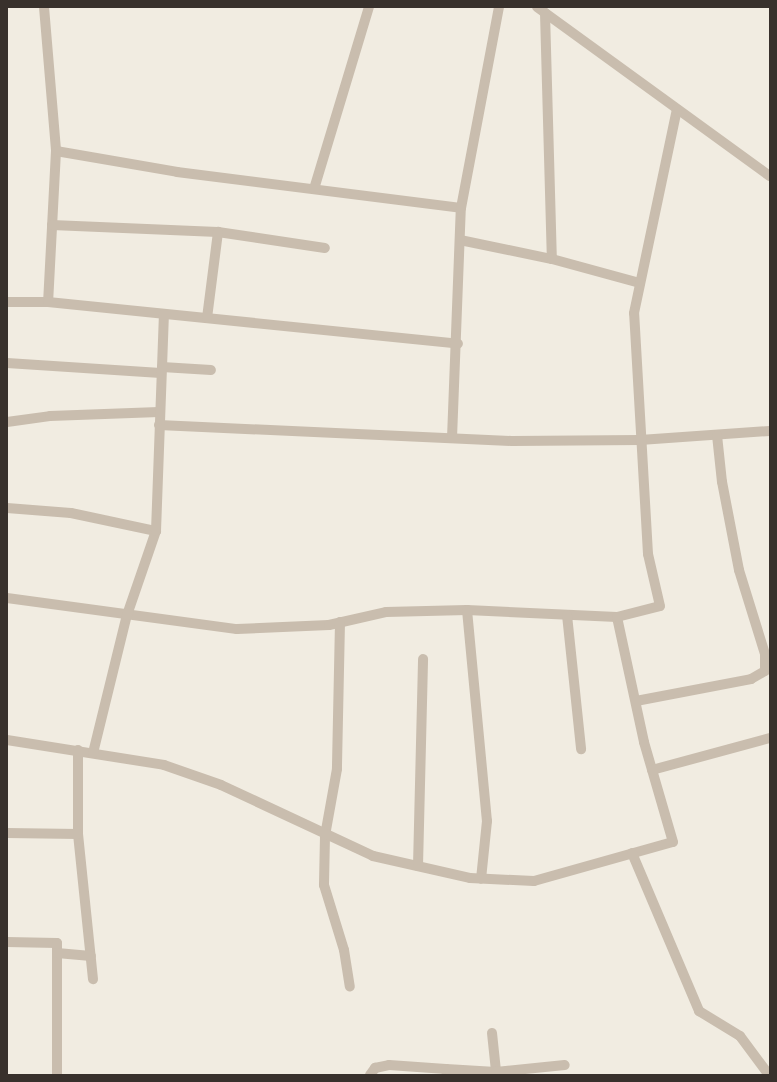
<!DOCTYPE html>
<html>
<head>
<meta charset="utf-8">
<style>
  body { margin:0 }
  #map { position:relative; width:777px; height:1082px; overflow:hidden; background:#f1ece1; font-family:Jost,sans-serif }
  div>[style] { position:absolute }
  .minor>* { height:10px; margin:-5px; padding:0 5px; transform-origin:5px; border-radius:5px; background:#c9bdae }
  span { translate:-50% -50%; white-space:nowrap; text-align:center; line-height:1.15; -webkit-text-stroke:3px #f9f5ee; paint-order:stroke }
  .frame { position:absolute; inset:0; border:8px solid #38312c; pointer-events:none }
</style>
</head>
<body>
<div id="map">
  <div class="minor">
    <i style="left:44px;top:7px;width:144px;rotate:85.2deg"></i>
    <i style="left:56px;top:151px;width:151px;rotate:93deg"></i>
    <i style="left:537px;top:7px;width:288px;rotate:36deg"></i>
    <i style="left:545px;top:13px;width:246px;rotate:88.4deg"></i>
    <i style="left:56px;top:151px;width:123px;rotate:9.8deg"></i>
    <i style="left:177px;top:172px;width:286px;rotate:7.2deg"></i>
    <i style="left:314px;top:189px;width:190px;rotate:-73.2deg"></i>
    <i style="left:52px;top:225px;width:166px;rotate:2.4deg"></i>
    <i style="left:218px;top:232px;width:108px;rotate:8.5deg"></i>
    <i style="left:460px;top:240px;width:94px;rotate:11.7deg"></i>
    <i style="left:552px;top:259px;width:91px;rotate:15.3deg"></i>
    <i style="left:7px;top:302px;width:41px"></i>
    <i style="left:48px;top:302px;width:412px;rotate:5.8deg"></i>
    <i style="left:207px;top:318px;width:87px;rotate:-82.7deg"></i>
    <i style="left:7px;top:363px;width:154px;rotate:3.7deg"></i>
    <i style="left:162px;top:367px;width:49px;rotate:3.5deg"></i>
    <i style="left:7px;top:422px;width:43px;rotate:-7.9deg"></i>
    <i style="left:50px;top:416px;width:109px;rotate:-2.1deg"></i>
    <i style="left:159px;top:425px;width:353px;rotate:2.6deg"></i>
    <i style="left:512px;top:441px;width:128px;rotate:-0.4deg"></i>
    <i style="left:640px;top:440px;width:130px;rotate:-4deg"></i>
    <i style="left:452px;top:438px;width:230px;rotate:-87.8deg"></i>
    <i style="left:461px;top:208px;width:205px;rotate:-79.3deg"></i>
    <i style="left:7px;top:508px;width:64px;rotate:4.5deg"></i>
    <i style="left:71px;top:513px;width:87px;rotate:12deg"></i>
    <i style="left:7px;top:598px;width:232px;rotate:7.7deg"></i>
    <i style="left:237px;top:629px;width:92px;rotate:-2.5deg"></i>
    <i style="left:329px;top:625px;width:58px;rotate:-12.8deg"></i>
    <i style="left:386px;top:612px;width:81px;rotate:-1.4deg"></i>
    <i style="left:467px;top:610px;width:150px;rotate:2.7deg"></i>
    <i style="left:467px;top:610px;width:212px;rotate:84.6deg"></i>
    <i style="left:487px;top:821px;width:58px;rotate:95.9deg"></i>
    <i style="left:567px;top:615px;width:135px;rotate:84deg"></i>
    <i style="left:340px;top:622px;width:147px;rotate:91.2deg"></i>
    <i style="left:337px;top:769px;width:68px;rotate:100.2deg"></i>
    <i style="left:325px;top:836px;width:49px;rotate:91.2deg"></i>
    <i style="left:324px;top:885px;width:68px;rotate:72.9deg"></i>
    <i style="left:344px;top:950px;width:37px;rotate:81deg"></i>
    <i style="left:636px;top:701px;width:117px;rotate:-10.8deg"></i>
    <i style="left:751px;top:679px;width:16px;rotate:-30deg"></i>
    <i style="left:765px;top:671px;width:17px;rotate:-90deg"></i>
    <i style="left:765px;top:654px;width:88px;rotate:-107.2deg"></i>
    <i style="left:739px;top:570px;width:90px;rotate:-100.9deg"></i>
    <i style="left:722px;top:482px;width:47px;rotate:-96.1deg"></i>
    <i style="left:7px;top:740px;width:159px;rotate:9deg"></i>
    <i style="left:164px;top:765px;width:60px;rotate:19.3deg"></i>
    <i style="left:221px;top:785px;width:168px;rotate:25deg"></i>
    <i style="left:373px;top:856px;width:99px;rotate:12.8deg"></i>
    <i style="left:470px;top:878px;width:64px;rotate:2.7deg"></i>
    <i style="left:534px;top:881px;width:144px;rotate:-15.7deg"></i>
    <i style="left:673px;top:842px;width:104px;rotate:-106.2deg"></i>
    <i style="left:644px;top:742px;width:128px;rotate:-102.2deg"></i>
    <i style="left:617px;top:617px;width:44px;rotate:-14.3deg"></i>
    <i style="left:660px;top:606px;width:53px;rotate:-103deg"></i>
    <i style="left:648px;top:554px;width:241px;rotate:-93.3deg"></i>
    <i style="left:634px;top:313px;width:208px;rotate:-78.1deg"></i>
    <i style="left:78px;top:750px;width:84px;rotate:90deg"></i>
    <i style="left:78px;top:834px;width:146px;rotate:84.1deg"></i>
    <i style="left:93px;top:753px;width:142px;rotate:-76.2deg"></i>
    <i style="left:127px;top:615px;width:89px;rotate:-71deg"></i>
    <i style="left:156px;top:531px;width:217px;rotate:-87.9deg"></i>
    <i style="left:652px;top:770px;width:122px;rotate:-15.2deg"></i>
    <i style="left:7px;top:833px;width:71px;rotate:0.8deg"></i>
    <i style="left:632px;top:853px;width:172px;rotate:67deg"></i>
    <i style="left:699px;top:1011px;width:48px;rotate:31.4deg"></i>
    <i style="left:740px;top:1036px;width:49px;rotate:53.4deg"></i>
    <i style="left:418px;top:866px;width:207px;rotate:-88.6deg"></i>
    <i style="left:7px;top:942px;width:50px;rotate:1.1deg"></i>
    <i style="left:57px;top:943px;width:132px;rotate:90deg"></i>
    <i style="left:57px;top:953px;width:34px;rotate:5deg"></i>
    <i style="left:492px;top:1033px;width:39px;rotate:84deg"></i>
    <i style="left:370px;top:1075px;width:9px;rotate:-54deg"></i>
    <i style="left:375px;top:1068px;width:14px;rotate:-12deg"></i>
    <i style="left:389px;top:1065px;width:57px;rotate:4deg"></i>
    <i style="left:447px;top:1075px;width:6px;rotate:-99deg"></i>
    <i style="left:446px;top:1069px;width:50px;rotate:3.4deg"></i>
    <i style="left:496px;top:1072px;width:69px;rotate:-5.8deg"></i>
  </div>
  <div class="frame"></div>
</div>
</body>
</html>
